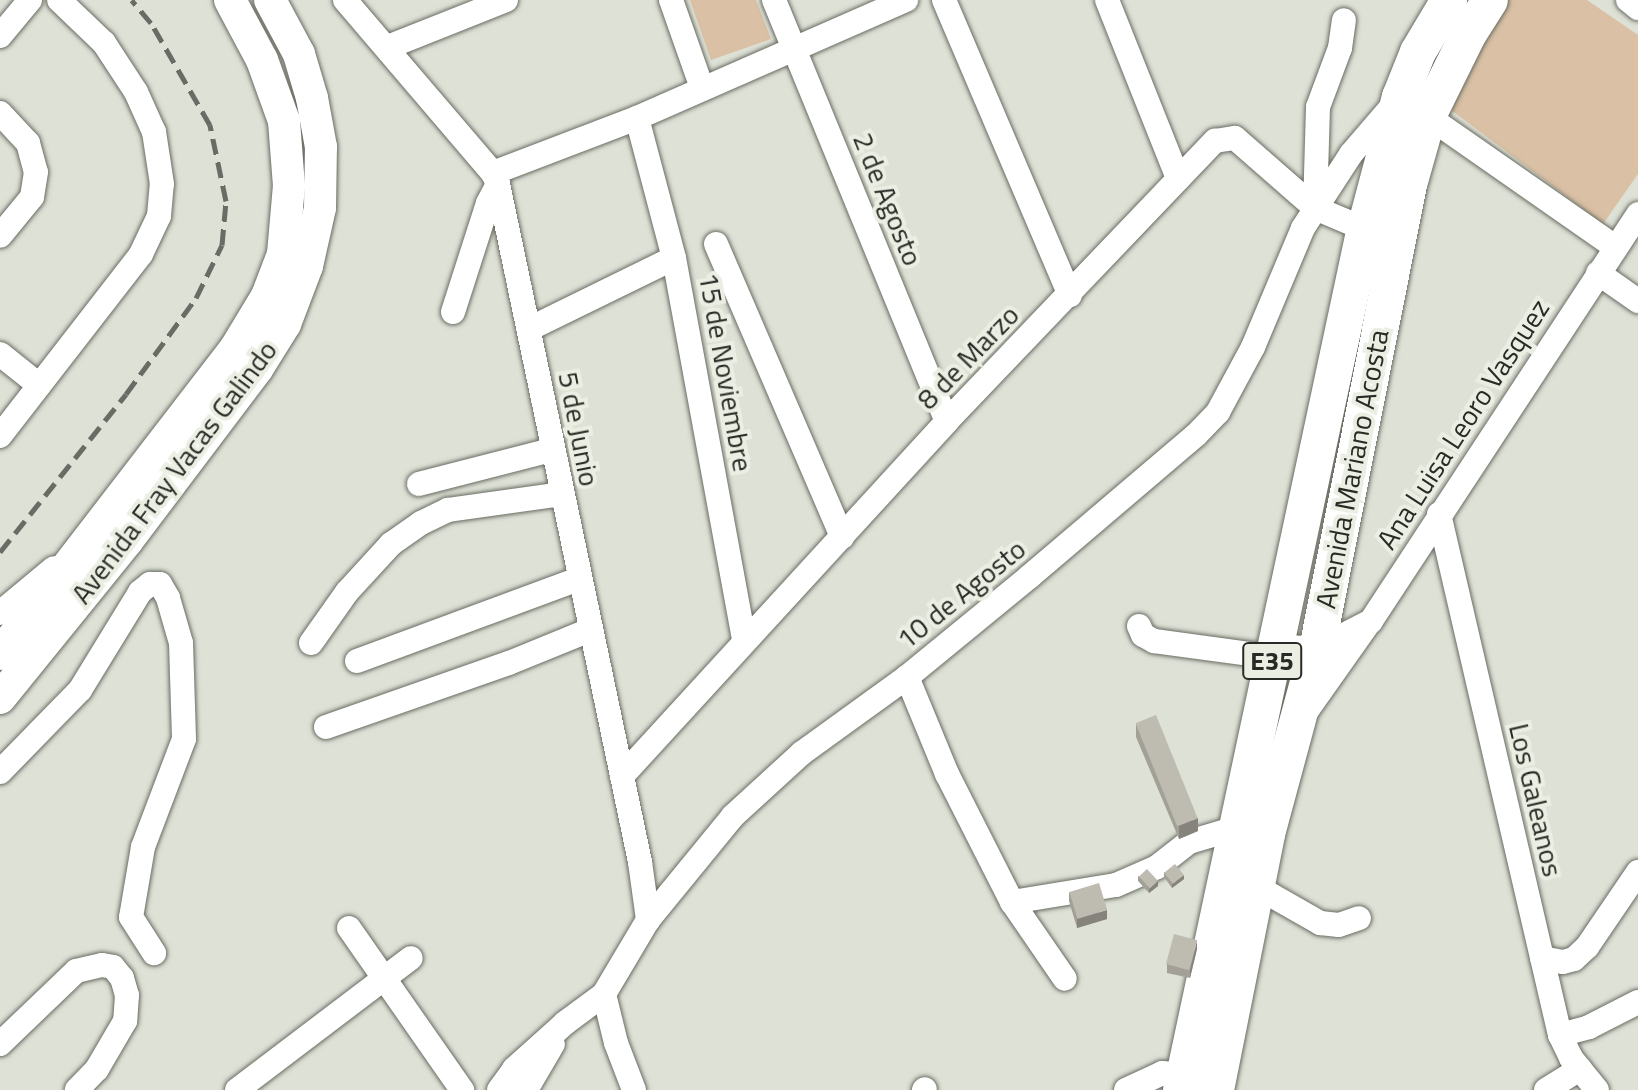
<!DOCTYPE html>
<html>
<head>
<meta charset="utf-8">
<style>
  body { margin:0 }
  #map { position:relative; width:1638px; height:1090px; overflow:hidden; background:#dde1d6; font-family:"Titillium Web",sans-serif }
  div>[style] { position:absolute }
  .green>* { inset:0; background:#dac1a5 }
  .roads { filter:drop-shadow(0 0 2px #696c62) drop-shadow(0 0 2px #696c62) }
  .minor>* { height:24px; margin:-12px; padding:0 12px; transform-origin:12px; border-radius:12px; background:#fff }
  .major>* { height:32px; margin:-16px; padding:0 16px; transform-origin:16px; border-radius:16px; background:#fff }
  .highway>* { height:36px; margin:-18px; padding:0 18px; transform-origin:18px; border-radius:18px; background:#fff }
  .rail>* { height:5px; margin-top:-2.5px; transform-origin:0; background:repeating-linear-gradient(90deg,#696b64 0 16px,transparent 0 24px) }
  .wall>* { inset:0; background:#a3a197 }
  .shaded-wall>* { inset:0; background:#85837b }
  .building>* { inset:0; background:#bebbb0; transform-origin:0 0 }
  span { translate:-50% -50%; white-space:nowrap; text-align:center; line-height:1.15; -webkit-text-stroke:8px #ebefe3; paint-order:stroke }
  .shield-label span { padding:2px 6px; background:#ebefe3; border:2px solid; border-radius:6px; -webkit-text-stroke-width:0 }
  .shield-label { font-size:26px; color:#282a25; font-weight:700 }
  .street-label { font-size:28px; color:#282a25 }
</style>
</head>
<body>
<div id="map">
  <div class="green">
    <i style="clip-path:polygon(690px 0,756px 0,771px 39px,711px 60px)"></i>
    <i style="clip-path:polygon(1500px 0,1587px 0,1638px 35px,1638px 174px,1603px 224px,1443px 104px)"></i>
  </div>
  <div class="roads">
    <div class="minor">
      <i style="left:345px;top:0;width:228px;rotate:49.5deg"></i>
      <i style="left:493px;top:173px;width:12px;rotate:66deg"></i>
      <i style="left:498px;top:184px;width:693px;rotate:78.17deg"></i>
      <i style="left:640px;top:862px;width:59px;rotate:82.1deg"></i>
      <i style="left:671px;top:0;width:93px;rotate:70.6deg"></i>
      <i style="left:774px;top:0;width:455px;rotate:67.7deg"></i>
      <i style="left:944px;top:0;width:321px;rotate:66.9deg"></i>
      <i style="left:1107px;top:0;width:192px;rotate:68.3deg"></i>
      <i style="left:1628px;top:0;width:13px;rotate:39deg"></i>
      <i style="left:0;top:36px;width:47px;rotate:-50.2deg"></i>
      <i style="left:388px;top:47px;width:127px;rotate:-21.7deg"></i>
      <i style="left:0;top:113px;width:41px;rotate:47deg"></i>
      <i style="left:28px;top:143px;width:30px;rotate:75deg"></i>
      <i style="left:36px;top:172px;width:25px;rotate:99deg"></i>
      <i style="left:32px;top:197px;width:50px;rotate:129.4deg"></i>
      <i style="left:637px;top:118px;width:145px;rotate:75.2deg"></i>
      <i style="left:674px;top:258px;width:387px;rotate:79.6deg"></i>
      <i style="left:493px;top:173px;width:154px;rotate:-20.9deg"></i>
      <i style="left:637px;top:118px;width:294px;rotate:-23.7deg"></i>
      <i style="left:1315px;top:208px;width:101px;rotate:-88.3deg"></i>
      <i style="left:1318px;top:107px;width:63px;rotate:-69.6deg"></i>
      <i style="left:1340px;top:48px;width:28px;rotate:-82deg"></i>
      <i style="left:716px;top:244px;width:319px;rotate:66.7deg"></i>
      <i style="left:1598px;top:273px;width:49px;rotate:35deg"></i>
      <i style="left:453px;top:312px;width:114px;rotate:-72.2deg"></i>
      <i style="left:488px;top:203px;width:21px;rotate:-62deg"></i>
      <i style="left:529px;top:329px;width:161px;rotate:-26.1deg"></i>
      <i style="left:0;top:354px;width:50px;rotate:38.5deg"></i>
      <i style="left:0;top:436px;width:230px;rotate:-52.2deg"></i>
      <i style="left:141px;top:254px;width:42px;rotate:-64.7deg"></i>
      <i style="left:159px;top:216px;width:32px;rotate:-85deg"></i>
      <i style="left:162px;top:184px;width:53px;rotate:-98.7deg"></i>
      <i style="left:154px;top:132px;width:44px;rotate:-114.2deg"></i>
      <i style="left:136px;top:92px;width:59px;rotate:-123.1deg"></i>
      <i style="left:104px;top:43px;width:62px;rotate:-136.3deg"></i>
      <i style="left:419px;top:484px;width:136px;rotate:-14.4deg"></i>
      <i style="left:1439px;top:514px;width:535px;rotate:76.93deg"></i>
      <i style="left:1560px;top:1035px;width:25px;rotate:64deg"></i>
      <i style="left:1571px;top:1058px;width:41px;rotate:50.9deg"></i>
      <i style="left:0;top:613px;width:70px;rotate:-39.8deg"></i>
      <i style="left:1139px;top:626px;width:10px;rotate:66deg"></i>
      <i style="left:1143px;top:635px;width:13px;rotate:29deg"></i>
      <i style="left:1154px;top:641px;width:120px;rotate:7.7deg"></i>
      <i style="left:311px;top:643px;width:62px;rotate:-54.8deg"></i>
      <i style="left:347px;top:592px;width:65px;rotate:-47.5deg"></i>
      <i style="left:391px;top:544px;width:37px;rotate:-35deg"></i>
      <i style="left:421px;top:523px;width:30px;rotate:-26deg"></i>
      <i style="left:448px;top:510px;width:115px;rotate:-8deg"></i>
      <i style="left:1275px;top:646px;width:42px;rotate:4.1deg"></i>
      <i style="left:1317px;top:649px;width:61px;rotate:-27.4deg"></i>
      <i style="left:1371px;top:621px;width:487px;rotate:-56.7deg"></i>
      <i style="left:357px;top:661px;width:237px;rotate:-20.3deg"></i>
      <i style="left:907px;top:677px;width:105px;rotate:67.6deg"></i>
      <i style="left:947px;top:774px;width:144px;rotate:63.1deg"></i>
      <i style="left:1012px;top:902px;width:93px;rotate:55.5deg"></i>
      <i style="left:1308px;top:709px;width:104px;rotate:-54.8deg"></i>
      <i style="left:326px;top:727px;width:194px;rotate:-19.3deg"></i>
      <i style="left:509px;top:663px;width:87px;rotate:-22.2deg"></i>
      <i style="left:0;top:772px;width:115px;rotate:-45.7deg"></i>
      <i style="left:80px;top:690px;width:115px;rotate:-58.5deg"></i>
      <i style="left:140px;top:592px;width:13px;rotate:-39deg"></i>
      <i style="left:150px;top:584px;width:10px"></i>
      <i style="left:160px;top:584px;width:16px;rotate:60deg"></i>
      <i style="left:168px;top:598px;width:47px;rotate:73.9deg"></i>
      <i style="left:181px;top:643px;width:96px;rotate:88.2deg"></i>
      <i style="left:184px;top:739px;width:116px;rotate:110.8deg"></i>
      <i style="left:143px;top:847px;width:71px;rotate:99.7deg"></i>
      <i style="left:131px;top:917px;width:43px;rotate:57.4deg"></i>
      <i style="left:622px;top:776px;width:481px;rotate:-47.5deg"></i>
      <i style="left:947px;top:421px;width:388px;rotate:-46.3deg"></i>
      <i style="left:1215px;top:141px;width:20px;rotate:-9deg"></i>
      <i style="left:1235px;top:138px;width:106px;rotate:41.2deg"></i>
      <i style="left:1315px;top:208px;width:69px;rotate:22.9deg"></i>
      <i style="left:1257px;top:887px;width:73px;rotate:29.7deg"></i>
      <i style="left:1320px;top:923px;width:19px;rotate:6deg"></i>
      <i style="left:1339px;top:925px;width:21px;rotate:-19deg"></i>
      <i style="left:1012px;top:902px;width:105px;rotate:-9.3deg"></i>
      <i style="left:1116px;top:885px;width:45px;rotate:-23.7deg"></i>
      <i style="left:1157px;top:867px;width:41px;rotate:-38deg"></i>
      <i style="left:1189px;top:842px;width:49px;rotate:-16.6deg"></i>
      <i style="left:1236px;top:828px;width:13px;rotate:13deg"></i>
      <i style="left:349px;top:928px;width:198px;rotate:55.1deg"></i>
      <i style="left:1542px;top:958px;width:21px;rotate:11deg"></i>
      <i style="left:1563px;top:962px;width:11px;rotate:-15deg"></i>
      <i style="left:1574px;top:959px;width:18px;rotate:-43deg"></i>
      <i style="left:1587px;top:947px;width:91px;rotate:-55.8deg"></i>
      <i style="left:604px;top:994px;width:50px;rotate:76.2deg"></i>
      <i style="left:616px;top:1043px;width:50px;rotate:69deg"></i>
      <i style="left:1560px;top:1035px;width:30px;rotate:-15deg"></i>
      <i style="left:1589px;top:1027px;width:55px;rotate:-27deg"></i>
      <i style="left:0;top:1044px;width:105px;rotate:-43.8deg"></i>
      <i style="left:76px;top:971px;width:27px;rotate:-13deg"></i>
      <i style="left:102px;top:965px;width:11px;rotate:10deg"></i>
      <i style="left:113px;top:967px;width:14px;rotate:51deg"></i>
      <i style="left:122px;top:978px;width:18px;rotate:74deg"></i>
      <i style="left:127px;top:995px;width:26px;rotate:94deg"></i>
      <i style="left:125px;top:1021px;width:56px;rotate:120.3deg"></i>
      <i style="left:97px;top:1069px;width:29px;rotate:134deg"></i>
      <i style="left:237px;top:1090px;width:218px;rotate:-37.2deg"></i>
      <i style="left:499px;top:1090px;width:26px;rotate:-54deg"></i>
      <i style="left:514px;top:1069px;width:69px;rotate:-42deg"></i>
      <i style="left:565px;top:1023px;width:49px;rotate:-36.6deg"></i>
      <i style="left:604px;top:994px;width:86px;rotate:-59.3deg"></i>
      <i style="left:648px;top:920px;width:134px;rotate:-50.7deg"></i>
      <i style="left:733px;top:816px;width:93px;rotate:-42.4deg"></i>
      <i style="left:802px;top:753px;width:130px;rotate:-35.9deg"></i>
      <i style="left:907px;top:677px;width:158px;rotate:-39.3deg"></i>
      <i style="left:1029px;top:577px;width:219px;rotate:-40.4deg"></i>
      <i style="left:1196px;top:435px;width:32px;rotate:-46deg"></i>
      <i style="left:1218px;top:412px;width:74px;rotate:-61.7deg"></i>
      <i style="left:1253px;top:347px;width:129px;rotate:-67.2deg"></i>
      <i style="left:1303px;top:228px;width:88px;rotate:-57deg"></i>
      <i style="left:1351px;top:154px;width:75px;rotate:-49.3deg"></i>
      <i style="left:1400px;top:97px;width:262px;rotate:34.9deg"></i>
      <i style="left:526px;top:1090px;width:53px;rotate:-59.6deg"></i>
      <i style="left:924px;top:1090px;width:1px;rotate:-45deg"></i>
      <i style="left:1126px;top:1090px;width:40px;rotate:-25deg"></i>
      <i style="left:1162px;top:1073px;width:22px;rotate:5deg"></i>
      <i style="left:1546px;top:1090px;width:40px;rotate:-32deg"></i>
    </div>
    <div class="major">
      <i style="left:0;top:654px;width:385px;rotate:-52.4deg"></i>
      <i style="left:235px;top:349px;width:62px;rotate:-58.9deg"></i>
      <i style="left:267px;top:296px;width:45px;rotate:-69.1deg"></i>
      <i style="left:283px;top:254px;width:68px;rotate:-85deg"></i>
      <i style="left:289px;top:186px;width:65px;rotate:-94.4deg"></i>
      <i style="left:284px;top:121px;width:65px;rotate:-109.8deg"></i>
      <i style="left:262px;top:60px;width:68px;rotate:-118.1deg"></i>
      <i style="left:0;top:698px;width:202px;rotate:-51deg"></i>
      <i style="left:127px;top:541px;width:216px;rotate:-52.9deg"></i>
      <i style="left:257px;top:369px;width:53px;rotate:-58.1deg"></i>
      <i style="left:285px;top:324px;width:62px;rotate:-69.2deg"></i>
      <i style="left:307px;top:266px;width:59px;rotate:-77.4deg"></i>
      <i style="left:320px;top:208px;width:61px;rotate:-89.1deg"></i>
      <i style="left:321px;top:147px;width:50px;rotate:-100.4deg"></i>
      <i style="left:312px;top:98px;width:46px;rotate:-106.5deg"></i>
      <i style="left:299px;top:54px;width:61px;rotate:-118.2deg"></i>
    </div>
    <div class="highway">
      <i style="left:1181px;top:1090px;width:877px;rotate:-77.96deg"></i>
      <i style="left:1364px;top:232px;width:140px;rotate:-75.1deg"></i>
      <i style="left:1400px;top:97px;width:48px;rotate:-68.2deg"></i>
      <i style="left:1418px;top:52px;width:61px;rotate:-59.2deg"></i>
      <i style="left:1216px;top:1090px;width:261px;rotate:-78.7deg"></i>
      <i style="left:1267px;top:834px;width:192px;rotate:-74.9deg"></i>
      <i style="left:1317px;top:649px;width:477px;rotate:-78.8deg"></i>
      <i style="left:1410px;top:181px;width:70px;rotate:-74.2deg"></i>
      <i style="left:1429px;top:114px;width:88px;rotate:-63.7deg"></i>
      <i style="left:1468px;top:35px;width:41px;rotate:-57.8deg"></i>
    </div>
  </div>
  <div class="rail">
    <i style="left:0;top:552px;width:202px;rotate:-51.4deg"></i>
    <i style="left:126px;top:394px;width:119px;rotate:-53.9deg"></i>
    <i style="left:196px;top:298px;width:59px;rotate:-63.9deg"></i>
    <i style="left:222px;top:245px;width:44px;rotate:-84.8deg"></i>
    <i style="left:226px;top:201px;width:78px;rotate:-101.9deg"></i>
    <i style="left:210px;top:125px;width:118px;rotate:-120deg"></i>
    <i style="left:151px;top:23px;width:30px;rotate:-130deg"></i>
  </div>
  <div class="wall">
    <i style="clip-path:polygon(1136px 723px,1198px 831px,1179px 839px,1136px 737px)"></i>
    <i style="clip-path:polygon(1164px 872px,1184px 879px,1172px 888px,1164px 877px)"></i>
    <i style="clip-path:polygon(1138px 876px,1158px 886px,1149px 893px,1138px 881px)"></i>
    <i style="clip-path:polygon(1069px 892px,1107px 919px,1077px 928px,1069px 901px)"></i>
    <i style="clip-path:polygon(1197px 949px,1190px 978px,1167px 973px,1167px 964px)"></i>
  </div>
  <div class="shaded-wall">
    <i style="clip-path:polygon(1198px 818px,1198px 831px,1179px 839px,1179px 826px)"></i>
    <i style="clip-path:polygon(1184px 875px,1184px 879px,1172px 888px,1172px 884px)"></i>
    <i style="clip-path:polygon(1158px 881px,1158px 886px,1149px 893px,1149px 889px)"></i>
    <i style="clip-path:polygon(1107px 910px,1107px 919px,1077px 928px,1077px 919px)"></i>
    <i style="clip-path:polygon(1197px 940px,1197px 949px,1190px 978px,1190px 970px)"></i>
  </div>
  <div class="building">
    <i style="left:1156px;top:715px;width:111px;height:22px;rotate:68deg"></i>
    <i style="left:1175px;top:864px;width:14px;height:14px;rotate:51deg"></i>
    <i style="left:1147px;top:869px;width:16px;height:11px;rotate:47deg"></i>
    <i style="left:1099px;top:883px;width:28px;height:31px;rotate:73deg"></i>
    <i style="left:1174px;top:934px;width:24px;height:31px;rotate:15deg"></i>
  </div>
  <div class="shield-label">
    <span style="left:1272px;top:661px">E35</span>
  </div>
  <div class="street-label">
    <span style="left:888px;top:199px;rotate:68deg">2 de Agosto</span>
    <span style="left:968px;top:357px;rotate:-46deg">8 de Marzo</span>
    <span style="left:726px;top:372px;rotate:80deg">15 de Noviembre</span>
    <span style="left:1463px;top:424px;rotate:-57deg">Ana Luisa Leoro Vasquez</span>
    <span style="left:579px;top:429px;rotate:79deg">5 de Junio</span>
    <span style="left:1352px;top:469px;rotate:-79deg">Avenida Mariano Acosta</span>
    <span style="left:174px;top:472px;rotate:-53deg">Avenida Fray Vacas Galindo</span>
    <span style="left:961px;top:594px;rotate:-39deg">10 de Agosto</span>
    <span style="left:1536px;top:800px;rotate:77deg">Los Galeanos</span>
  </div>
</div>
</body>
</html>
